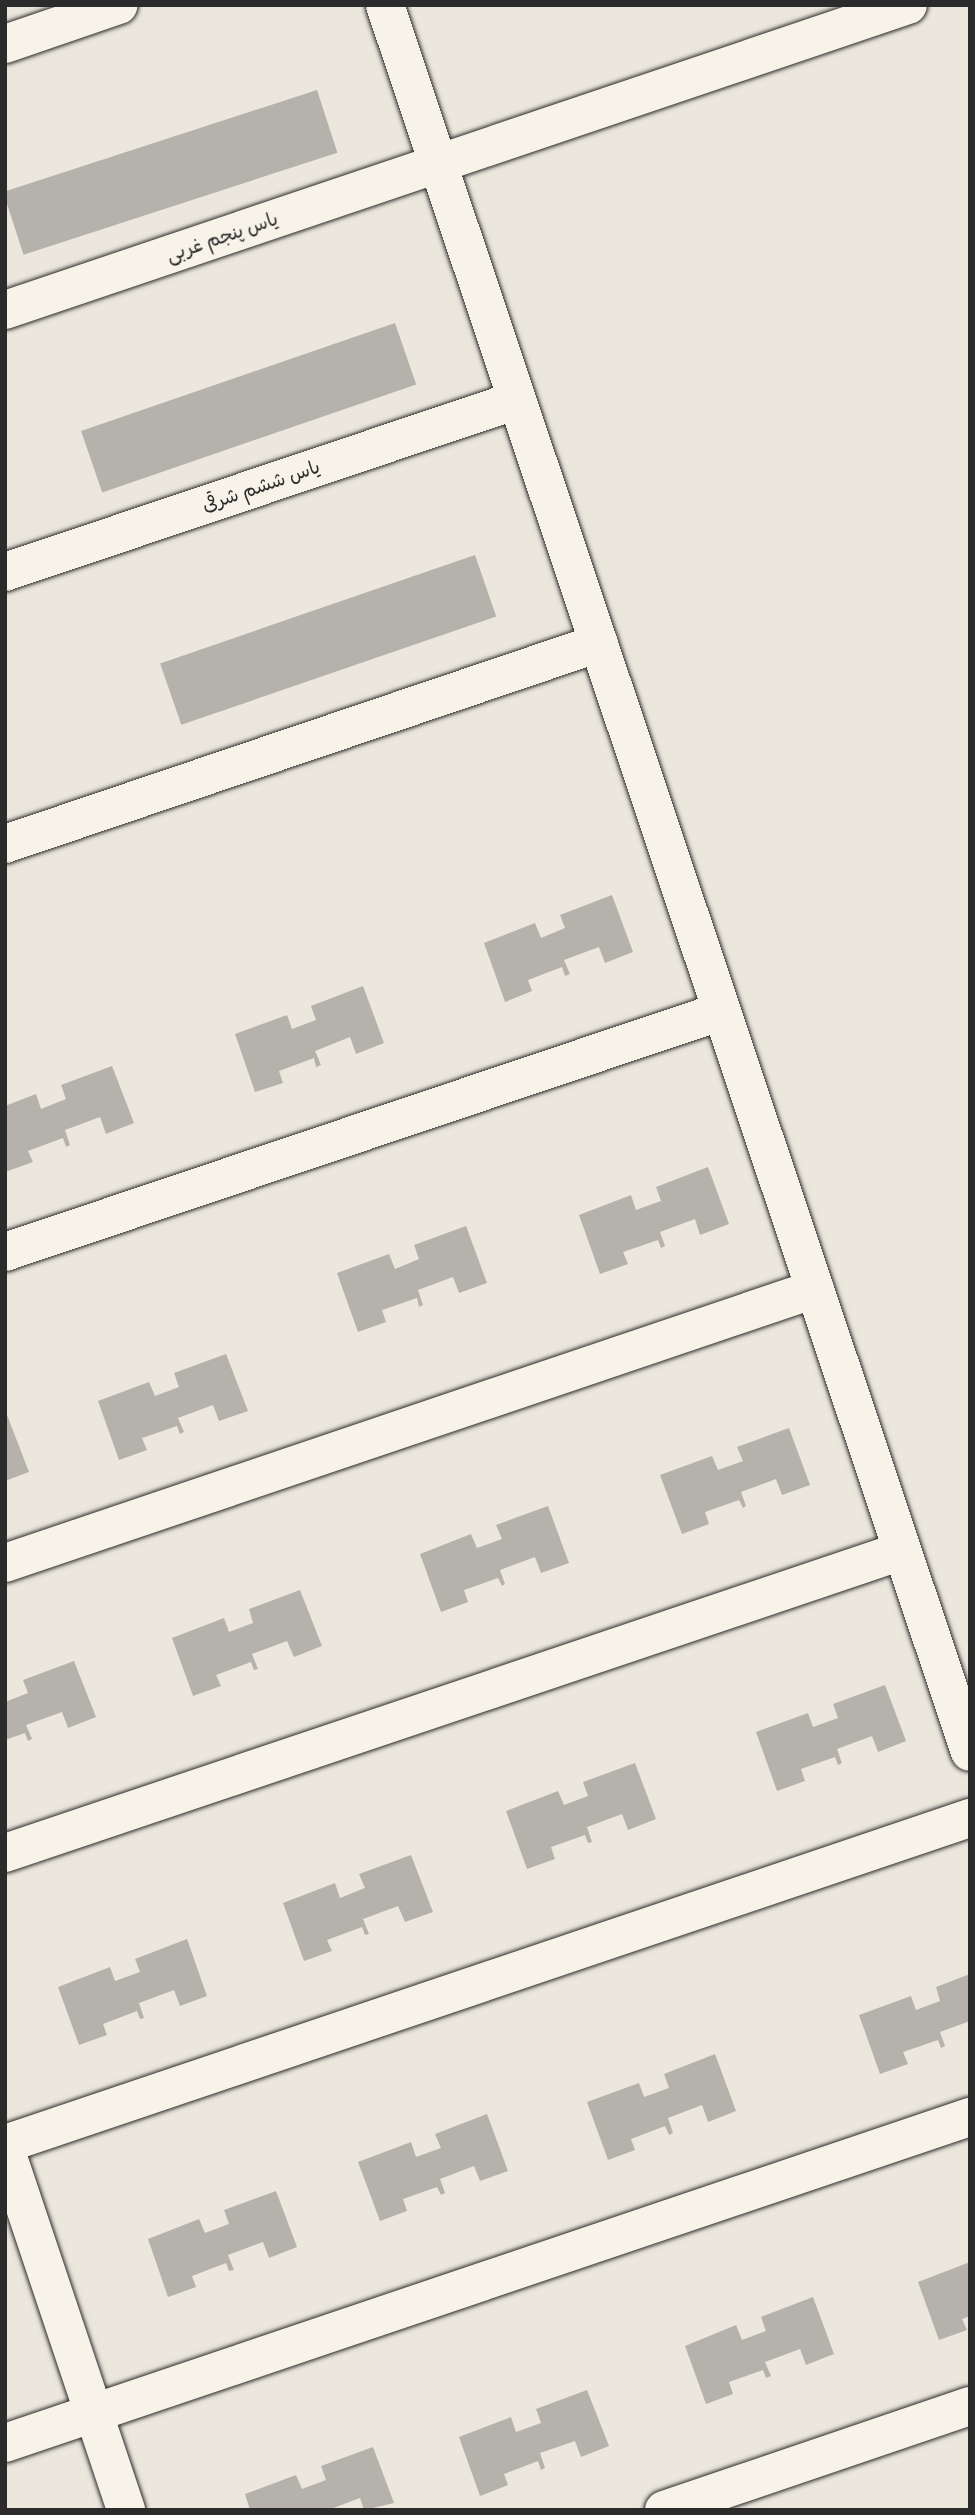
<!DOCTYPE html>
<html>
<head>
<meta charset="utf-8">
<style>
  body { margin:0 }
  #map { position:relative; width:975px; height:2515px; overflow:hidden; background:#ebe7dd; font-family:Delius,"Playpen Sans Arabic",sans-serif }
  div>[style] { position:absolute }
  .building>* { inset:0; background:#b5b2ab; transform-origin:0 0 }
  .roads { filter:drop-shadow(0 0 2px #2b2b2b) drop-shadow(0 0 2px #2b2b2b) }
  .minor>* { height:38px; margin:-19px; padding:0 19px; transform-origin:19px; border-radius:19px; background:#f7f3e8 }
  span { translate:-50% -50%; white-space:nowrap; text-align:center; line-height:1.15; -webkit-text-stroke:6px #f7f3e8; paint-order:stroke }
  .street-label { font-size:19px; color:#2b2b2b }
  .frame { position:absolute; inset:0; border:7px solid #2b2b2b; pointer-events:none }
</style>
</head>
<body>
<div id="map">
  <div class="building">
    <i style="left:317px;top:90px;width:66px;height:330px;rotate:72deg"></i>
    <i style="left:395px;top:323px;width:65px;height:332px;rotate:71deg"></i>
    <i style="left:475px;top:555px;width:65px;height:333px;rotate:71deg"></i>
    <i style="clip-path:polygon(612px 895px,633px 952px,605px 963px,599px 947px,564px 960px,570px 974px,565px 976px,562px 967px,528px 980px,532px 991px,505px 1002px,484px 943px,535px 923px,541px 938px,565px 928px,560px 915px)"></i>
    <i style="clip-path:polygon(363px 986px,384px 1043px,356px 1054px,350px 1037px,315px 1051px,321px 1065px,316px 1067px,314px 1058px,279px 1071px,283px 1083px,255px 1092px,235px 1034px,287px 1015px,292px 1029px,316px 1020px,311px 1006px)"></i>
    <i style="clip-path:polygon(112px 1066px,134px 1123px,106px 1134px,100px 1117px,65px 1130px,70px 1145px,66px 1147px,63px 1138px,28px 1151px,33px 1162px,5px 1172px,5px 1106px,36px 1094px,41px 1109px,66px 1099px,61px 1085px)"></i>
    <i style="clip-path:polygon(708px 1167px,729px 1224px,700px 1235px,695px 1219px,660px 1232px,665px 1246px,661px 1248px,658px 1240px,623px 1252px,628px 1264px,600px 1274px,579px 1215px,631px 1195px,636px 1210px,661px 1201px,656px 1187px)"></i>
    <i style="clip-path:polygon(466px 1226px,487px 1283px,459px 1293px,453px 1277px,418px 1290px,423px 1305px,419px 1307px,417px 1298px,382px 1310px,386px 1322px,358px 1332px,337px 1273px,389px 1254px,395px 1269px,419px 1259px,414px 1245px)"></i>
    <i style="clip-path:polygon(226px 1354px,248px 1411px,219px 1421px,213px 1405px,178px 1418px,184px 1432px,180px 1434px,177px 1426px,142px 1438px,147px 1450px,119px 1460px,98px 1401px,149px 1382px,155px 1396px,179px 1387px,174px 1373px)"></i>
    <i style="clip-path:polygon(7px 1415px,29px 1472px,5px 1481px,5px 1416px)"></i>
    <i style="clip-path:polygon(789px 1428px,810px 1485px,782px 1495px,776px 1479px,741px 1492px,746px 1506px,743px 1508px,739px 1500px,705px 1512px,709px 1524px,682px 1534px,660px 1475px,712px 1456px,718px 1470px,743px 1461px,737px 1447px)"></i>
    <i style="clip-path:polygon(548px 1506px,569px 1563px,541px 1573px,535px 1557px,500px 1570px,505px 1584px,502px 1586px,498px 1578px,464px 1590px,468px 1602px,441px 1612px,420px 1554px,471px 1534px,477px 1548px,502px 1539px,496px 1525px)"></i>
    <i style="clip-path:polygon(300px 1590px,322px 1646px,294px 1657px,287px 1641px,252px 1654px,258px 1669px,254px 1670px,251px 1662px,216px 1675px,221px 1686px,193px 1696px,172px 1638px,224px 1618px,229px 1632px,253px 1623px,249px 1609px)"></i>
    <i style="clip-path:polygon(74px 1661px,96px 1717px,68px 1728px,62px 1712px,26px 1725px,32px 1739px,28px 1741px,25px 1733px,5px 1740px,5px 1702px,28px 1693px,23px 1680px)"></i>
    <i style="clip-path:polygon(885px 1685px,906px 1741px,878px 1752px,872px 1736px,837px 1749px,842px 1763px,838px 1765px,835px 1757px,801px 1769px,805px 1781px,777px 1791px,756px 1732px,808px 1713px,813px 1727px,838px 1718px,833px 1704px)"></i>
    <i style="clip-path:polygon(635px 1763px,656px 1819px,628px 1830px,622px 1814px,587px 1827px,592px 1842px,588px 1843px,585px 1835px,551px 1847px,555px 1859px,527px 1869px,506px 1811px,558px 1791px,564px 1805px,588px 1796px,583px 1782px)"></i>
    <i style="clip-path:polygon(411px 1855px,433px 1912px,405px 1922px,398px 1906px,363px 1919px,369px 1934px,365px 1935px,362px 1927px,327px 1940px,332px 1951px,304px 1961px,283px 1903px,335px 1883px,340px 1898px,365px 1888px,359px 1874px)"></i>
    <i style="clip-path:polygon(187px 1939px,207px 1996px,180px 2006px,174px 1990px,139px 2003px,144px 2018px,140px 2019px,137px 2011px,103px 2024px,107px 2035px,79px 2045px,58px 1987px,110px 1967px,115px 1981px,140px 1972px,135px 1959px)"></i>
    <i style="clip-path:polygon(970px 1974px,970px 2021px,940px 2032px,945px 2046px,941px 2048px,938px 2040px,903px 2052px,908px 2064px,880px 2074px,859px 2015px,911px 1996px,916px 2010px,940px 2001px,936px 1987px)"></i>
    <i style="clip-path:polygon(715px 2054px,736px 2111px,708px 2122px,702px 2105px,668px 2118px,673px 2133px,669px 2135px,665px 2126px,631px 2139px,635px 2150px,608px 2160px,587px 2102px,639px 2083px,644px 2097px,669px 2088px,664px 2074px)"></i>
    <i style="clip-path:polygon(487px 2114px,508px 2171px,480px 2181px,474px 2166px,440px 2179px,445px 2193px,441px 2195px,437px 2187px,403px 2199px,407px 2211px,380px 2221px,358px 2162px,411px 2142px,416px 2157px,441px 2148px,435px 2134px)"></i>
    <i style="clip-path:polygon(276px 2191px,297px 2247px,269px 2258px,263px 2242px,228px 2255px,234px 2270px,229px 2271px,226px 2263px,192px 2276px,196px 2287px,168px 2297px,148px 2239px,199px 2219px,205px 2233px,229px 2224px,224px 2210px)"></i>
    <i style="clip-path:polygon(970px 2262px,970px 2316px,962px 2319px,967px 2330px,939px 2340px,918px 2282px)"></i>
    <i style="clip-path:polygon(813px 2297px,834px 2354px,806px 2365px,800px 2349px,765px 2362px,771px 2376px,766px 2378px,763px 2370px,729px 2382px,733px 2394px,706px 2404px,685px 2346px,736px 2325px,742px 2340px,766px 2331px,761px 2317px)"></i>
    <i style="clip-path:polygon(587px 2390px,609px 2446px,581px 2457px,575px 2441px,540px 2453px,545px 2468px,541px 2470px,538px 2461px,504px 2474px,508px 2485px,480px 2496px,459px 2437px,511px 2417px,516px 2432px,541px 2423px,536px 2409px)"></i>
    <i style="clip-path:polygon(373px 2447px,394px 2503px,364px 2510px,360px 2498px,328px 2510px,250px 2510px,245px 2494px,296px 2475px,302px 2489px,326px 2480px,321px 2466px)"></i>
  </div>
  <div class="roads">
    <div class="minor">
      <i style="left:385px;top:5px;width:1842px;rotate:71.49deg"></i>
      <i style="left:5px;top:44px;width:120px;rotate:-18.9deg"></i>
      <i style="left:5px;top:310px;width:953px;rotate:-18.66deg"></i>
      <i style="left:5px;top:572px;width:540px;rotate:-18.57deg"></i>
      <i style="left:5px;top:844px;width:627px;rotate:-18.69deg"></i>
      <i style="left:5px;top:1252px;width:756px;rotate:-18.58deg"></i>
      <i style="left:5px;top:1563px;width:855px;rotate:-18.69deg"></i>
      <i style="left:5px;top:1853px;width:946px;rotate:-18.61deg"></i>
      <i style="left:5px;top:2144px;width:1019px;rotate:-18.67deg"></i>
      <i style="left:5px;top:2148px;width:382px;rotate:71.5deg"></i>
      <i style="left:5px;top:2443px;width:1019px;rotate:-18.67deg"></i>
      <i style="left:664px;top:2510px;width:323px;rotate:-18.8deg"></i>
    </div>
  </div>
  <div class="street-label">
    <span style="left:222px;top:237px;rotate:-19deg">یاس پنجم غربی</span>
    <span style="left:261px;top:486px;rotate:-19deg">یاس ششم شرقی</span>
  </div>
  <div class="frame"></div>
</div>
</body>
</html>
